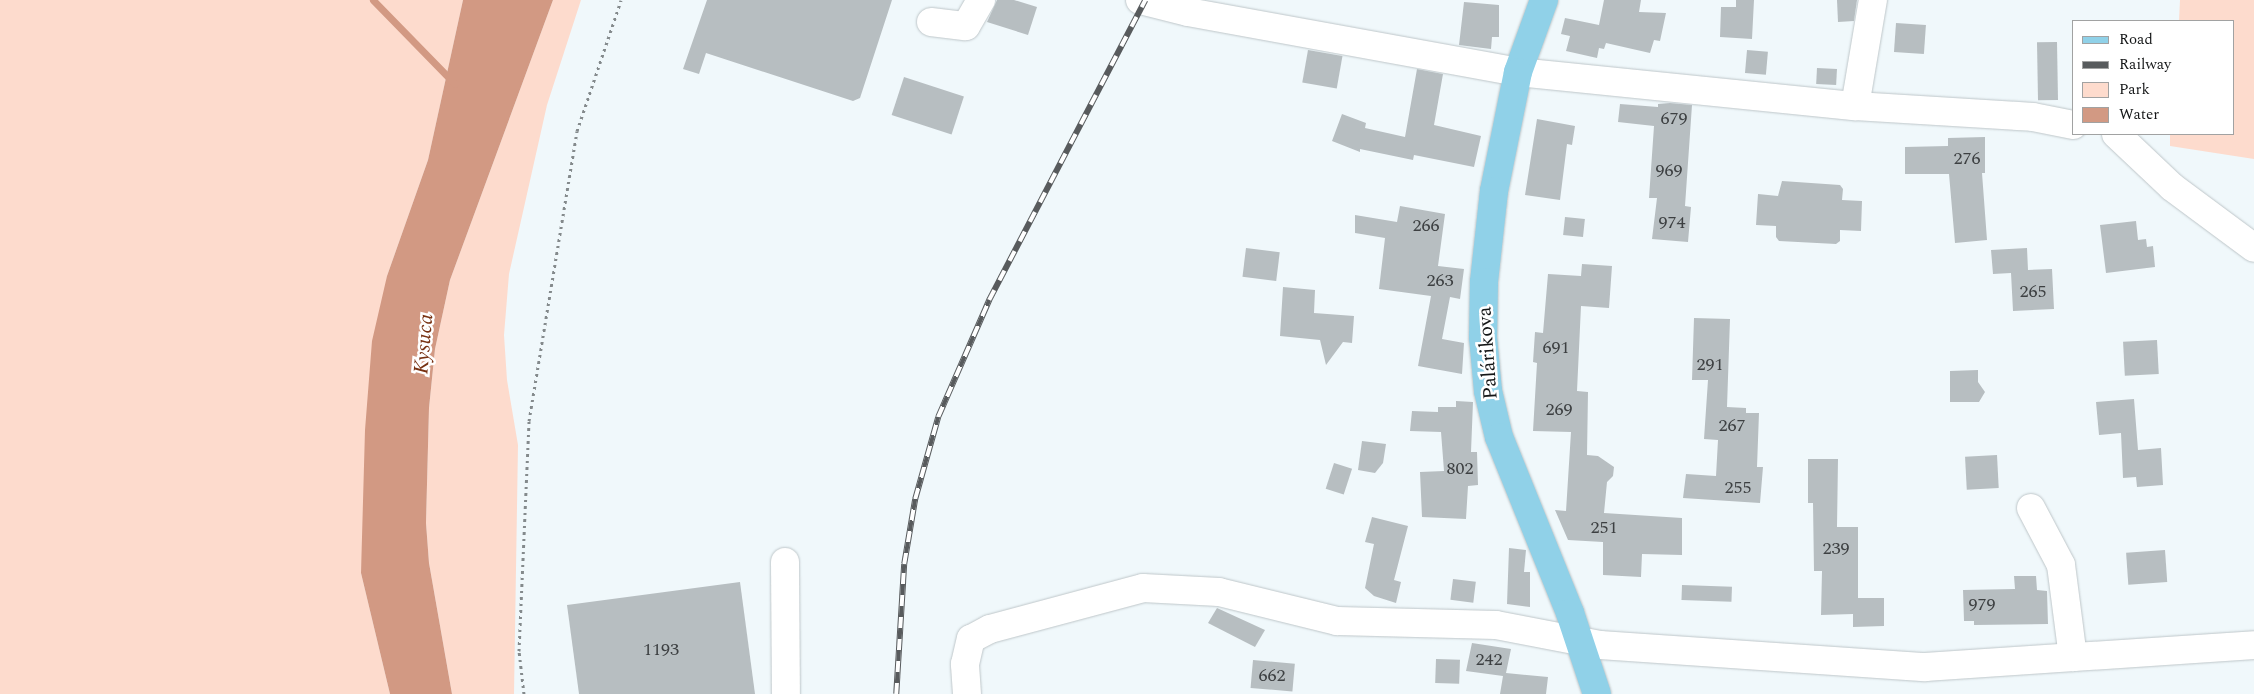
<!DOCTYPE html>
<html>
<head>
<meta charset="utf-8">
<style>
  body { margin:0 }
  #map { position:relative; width:2254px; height:694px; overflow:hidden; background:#f0f8fb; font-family:Spectral,serif }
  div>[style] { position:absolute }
  .green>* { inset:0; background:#fddbcd }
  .water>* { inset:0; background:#d29983 }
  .stream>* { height:7px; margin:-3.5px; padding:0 3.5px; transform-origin:3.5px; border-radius:3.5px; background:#d29983 }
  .building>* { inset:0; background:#b7bec1; transform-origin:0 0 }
  .path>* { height:3px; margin-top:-1.5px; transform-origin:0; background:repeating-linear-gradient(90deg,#848a8c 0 2.5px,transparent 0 6.5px) }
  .roads { filter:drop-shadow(0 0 1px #bec6c9) drop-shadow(0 0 1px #bec6c9) }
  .minor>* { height:28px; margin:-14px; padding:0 14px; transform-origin:14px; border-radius:14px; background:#fff }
  .major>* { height:28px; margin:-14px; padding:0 14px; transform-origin:14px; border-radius:14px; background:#90d1e8 }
  .rail>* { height:5.5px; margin-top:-2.75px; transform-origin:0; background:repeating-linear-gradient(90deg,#fff 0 11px,#585b5d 0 22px); box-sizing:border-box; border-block:1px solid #585b5d }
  span { translate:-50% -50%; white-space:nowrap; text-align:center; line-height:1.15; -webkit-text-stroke:5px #fff; paint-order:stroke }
  .number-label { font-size:18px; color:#3d4042 }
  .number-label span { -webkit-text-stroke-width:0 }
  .street-label { font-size:20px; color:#141617 }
  .water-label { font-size:21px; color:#773112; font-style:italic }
  .legend { position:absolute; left:2072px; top:20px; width:162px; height:115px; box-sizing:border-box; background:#fff; border:1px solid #a1a2a2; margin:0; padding:6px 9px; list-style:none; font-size:15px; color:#141617 }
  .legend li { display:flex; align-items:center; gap:10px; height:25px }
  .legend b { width:25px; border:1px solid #a1a2a2 }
</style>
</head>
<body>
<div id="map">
  <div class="green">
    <i style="clip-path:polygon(0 0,463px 0,428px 160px,387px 276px,361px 573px,390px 694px,0 694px)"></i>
    <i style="clip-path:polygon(553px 0,581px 0,547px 105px,509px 274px,504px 335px,507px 380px,518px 445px,514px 694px,452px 694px,429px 563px,426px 523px,429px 408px,435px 349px,450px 280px)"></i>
    <i style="clip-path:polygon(2180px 0,2254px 0,2254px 159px,2170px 146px,2170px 134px,2233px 134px,2233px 21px,2179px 21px)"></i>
  </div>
  <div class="water">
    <i style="clip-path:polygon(463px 0,553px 0,450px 280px,435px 349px,429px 408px,426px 523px,429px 563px,452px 694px,390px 694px,361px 573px,365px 430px,372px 341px,387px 276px,428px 160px)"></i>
  </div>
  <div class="stream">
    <i style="left:373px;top:0;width:117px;rotate:45.7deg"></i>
  </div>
  <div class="building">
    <i style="clip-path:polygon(707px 0,892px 0,860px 98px,853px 101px,706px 53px,699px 74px,683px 69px)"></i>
    <i style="clip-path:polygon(997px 0,1014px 0,1037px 7px,1028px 35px,987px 22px)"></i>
    <i style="clip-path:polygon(1604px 0,1641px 0,1639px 12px,1666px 13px,1660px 41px,1654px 40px,1650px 53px,1606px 43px,1604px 49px,1599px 48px,1597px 58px,1566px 51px,1570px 36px,1561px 34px,1565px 18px,1599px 25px)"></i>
    <i style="clip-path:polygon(1736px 0,1754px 0,1752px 39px,1720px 37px,1721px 7px,1736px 7px)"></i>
    <i style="clip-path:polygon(1837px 0,1857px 0,1854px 21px,1838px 22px)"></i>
    <i style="clip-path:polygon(1464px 2px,1499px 5px,1499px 37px,1492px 37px,1491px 49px,1459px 45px)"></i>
    <i style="left:1896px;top:23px;width:30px;height:29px;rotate:4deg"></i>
    <i style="left:2057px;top:42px;width:58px;height:20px;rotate:89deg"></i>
    <i style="left:1308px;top:50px;width:35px;height:33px;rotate:10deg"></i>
    <i style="left:1747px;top:50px;width:21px;height:23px;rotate:5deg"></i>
    <i style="left:1817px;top:68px;width:20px;height:16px;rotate:3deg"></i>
    <i style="clip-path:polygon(1417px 69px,1443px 74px,1434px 125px,1481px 136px,1474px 167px,1414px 155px,1413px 160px,1360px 149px,1360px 152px,1332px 141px,1342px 114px,1366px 123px,1365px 128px,1405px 137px)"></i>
    <i style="left:904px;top:77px;width:63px;height:40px;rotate:18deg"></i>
    <i style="clip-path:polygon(1670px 103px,1692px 105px,1685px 206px,1691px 207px,1688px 242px,1652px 239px,1657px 198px,1649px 198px,1654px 126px,1618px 122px,1620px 104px,1658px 107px,1658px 104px)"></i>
    <i style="clip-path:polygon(1537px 119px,1575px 126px,1572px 145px,1567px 144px,1560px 200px,1525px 195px)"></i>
    <i style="clip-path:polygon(1985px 137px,1985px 173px,1982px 173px,1987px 240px,1955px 243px,1949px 174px,1905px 174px,1905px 147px,1948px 146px,1948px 138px)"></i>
    <i style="clip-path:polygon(1782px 181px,1840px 185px,1843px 189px,1842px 200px,1862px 201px,1861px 231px,1840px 230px,1840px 241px,1836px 244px,1779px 241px,1776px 237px,1776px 226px,1756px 225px,1758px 194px,1778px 196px)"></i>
    <i style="clip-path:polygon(1400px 206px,1445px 214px,1438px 266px,1464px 269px,1460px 299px,1450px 297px,1442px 339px,1464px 343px,1462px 374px,1418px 366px,1431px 296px,1379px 289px,1385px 238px,1355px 233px,1355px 215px,1397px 222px)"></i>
    <i style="left:1565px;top:217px;width:20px;height:18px;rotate:6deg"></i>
    <i style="clip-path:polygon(2136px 221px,2138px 240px,2146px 239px,2147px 247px,2153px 246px,2155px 267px,2106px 273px,2100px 225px)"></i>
    <i style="left:1246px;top:248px;width:34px;height:29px;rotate:7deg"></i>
    <i style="clip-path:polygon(2027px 248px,2028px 270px,2052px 269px,2054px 309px,2013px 311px,2011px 273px,1993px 274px,1991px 250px)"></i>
    <i style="clip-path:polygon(1582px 264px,1612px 266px,1609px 308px,1581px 306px,1577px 391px,1588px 392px,1587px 455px,1598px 456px,1614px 467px,1613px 476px,1607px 482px,1604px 513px,1682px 518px,1682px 555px,1642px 554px,1641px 577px,1603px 575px,1603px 542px,1568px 540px,1555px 510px,1566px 511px,1571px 432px,1533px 431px,1537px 363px,1533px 362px,1535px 332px,1543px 333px,1548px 274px,1581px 276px)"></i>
    <i style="clip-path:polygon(1283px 287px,1315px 290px,1314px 313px,1354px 316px,1352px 343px,1343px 342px,1326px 365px,1320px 340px,1280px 336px)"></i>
    <i style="clip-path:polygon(1694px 318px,1730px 319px,1727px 407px,1746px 408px,1746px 413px,1759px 413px,1757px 467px,1763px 467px,1760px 503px,1683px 498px,1686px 474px,1716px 476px,1718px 440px,1704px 439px,1708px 380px,1692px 380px)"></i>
    <i style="left:2157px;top:340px;width:34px;height:34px;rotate:87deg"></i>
    <i style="clip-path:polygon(1978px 370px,1978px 382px,1985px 392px,1979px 402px,1950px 402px,1950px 371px)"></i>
    <i style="clip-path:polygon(2134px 399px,2138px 450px,2161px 448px,2163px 485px,2137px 487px,2136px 477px,2123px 478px,2121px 433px,2099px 435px,2096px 402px)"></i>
    <i style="clip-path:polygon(1456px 401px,1473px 402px,1471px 452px,1477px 452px,1478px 485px,1468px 486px,1466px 519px,1422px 517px,1420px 472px,1444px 471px,1441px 432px,1410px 431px,1412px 411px,1438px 412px,1438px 407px,1456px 407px)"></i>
    <i style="clip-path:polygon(1362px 441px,1386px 444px,1383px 463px,1375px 473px,1358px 470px)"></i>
    <i style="left:1997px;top:455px;width:33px;height:32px;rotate:87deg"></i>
    <i style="clip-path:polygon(1808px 459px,1838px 459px,1837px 527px,1858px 527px,1858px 598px,1884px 598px,1884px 626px,1853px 627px,1853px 614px,1821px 615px,1822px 571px,1814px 571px,1813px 503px,1808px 503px)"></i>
    <i style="left:1334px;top:463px;width:19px;height:27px;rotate:18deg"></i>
    <i style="clip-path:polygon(1372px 517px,1408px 526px,1394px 580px,1401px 582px,1396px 603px,1374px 596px,1365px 588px,1374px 544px,1365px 542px)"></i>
    <i style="clip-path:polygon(1509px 548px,1526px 550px,1524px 572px,1530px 572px,1530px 607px,1507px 604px)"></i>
    <i style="left:2165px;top:550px;width:32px;height:39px;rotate:86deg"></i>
    <i style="clip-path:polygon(2014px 576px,2036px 576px,2037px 590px,2047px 591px,2048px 624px,1974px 625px,1974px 621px,1964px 621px,1963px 590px,2015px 589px)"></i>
    <i style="left:1453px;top:579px;width:23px;height:21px;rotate:7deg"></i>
    <i style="clip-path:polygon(740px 582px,755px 694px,579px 694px,567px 605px)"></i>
    <i style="left:1682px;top:585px;width:50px;height:15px;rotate:2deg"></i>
    <i style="clip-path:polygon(1217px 608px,1265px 630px,1255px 647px,1208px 623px)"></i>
    <i style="clip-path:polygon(1472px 643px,1511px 649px,1506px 673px,1548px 677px,1546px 694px,1500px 694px,1503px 676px,1466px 671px)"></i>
    <i style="left:1436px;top:659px;width:24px;height:24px;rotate:2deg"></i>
    <i style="left:1253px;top:660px;width:42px;height:28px;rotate:5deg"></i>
  </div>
  <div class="path">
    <i style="left:524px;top:694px;width:43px;rotate:-96.6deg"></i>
    <i style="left:519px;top:651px;width:230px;rotate:-87.5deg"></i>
    <i style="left:529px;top:421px;width:294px;rotate:-80.6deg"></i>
    <i style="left:577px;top:131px;width:138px;rotate:-71.4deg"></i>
  </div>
  <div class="roads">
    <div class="minor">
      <i style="left:1140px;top:0;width:49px;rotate:14deg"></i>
      <i style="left:1188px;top:12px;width:335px;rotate:10.3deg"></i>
      <i style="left:1518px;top:72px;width:339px;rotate:5.8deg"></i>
      <i style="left:1855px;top:106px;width:178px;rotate:3.5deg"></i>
      <i style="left:2033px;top:117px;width:41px;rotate:11.3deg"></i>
      <i style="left:931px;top:22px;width:35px;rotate:7deg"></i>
      <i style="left:966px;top:26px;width:30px;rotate:-60deg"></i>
      <i style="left:1855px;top:106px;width:108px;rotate:-80.4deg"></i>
      <i style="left:2116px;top:134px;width:77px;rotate:43.4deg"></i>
      <i style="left:2172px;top:187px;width:102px;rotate:36.6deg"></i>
      <i style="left:2031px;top:508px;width:64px;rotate:62.2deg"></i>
      <i style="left:2061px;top:565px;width:93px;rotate:82.6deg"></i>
      <i style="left:785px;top:562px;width:132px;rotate:89.6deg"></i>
      <i style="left:967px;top:694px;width:30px;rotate:-94deg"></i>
      <i style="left:965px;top:664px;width:26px;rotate:-77deg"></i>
      <i style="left:971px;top:639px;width:21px;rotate:-28deg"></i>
      <i style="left:990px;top:629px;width:158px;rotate:-15deg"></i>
      <i style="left:1143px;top:588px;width:76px;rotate:3deg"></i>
      <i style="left:1219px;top:592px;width:122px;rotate:13.8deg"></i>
      <i style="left:1337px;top:621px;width:159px;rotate:1.4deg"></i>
      <i style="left:1496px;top:625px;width:106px;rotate:10.9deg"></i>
      <i style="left:1600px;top:645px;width:326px;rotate:3.9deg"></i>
      <i style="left:1925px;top:667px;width:330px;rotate:-3.8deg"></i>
    </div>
    <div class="major">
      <i style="left:1544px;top:0;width:77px;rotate:109.9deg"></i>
      <i style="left:1518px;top:72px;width:121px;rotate:101.4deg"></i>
      <i style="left:1494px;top:191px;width:92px;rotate:96.3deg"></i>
      <i style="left:1484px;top:282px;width:55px;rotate:91deg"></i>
      <i style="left:1483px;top:337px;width:54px;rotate:84.7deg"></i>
      <i style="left:1488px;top:391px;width:47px;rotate:76.6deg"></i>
      <i style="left:1499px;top:437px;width:190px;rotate:68deg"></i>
      <i style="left:1570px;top:613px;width:85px;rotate:71.6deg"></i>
    </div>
  </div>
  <div class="rail">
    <i style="left:896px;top:694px;width:130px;rotate:-86.5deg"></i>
    <i style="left:904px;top:564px;width:66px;rotate:-80.4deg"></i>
    <i style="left:915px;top:499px;width:85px;rotate:-74.3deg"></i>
    <i style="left:938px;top:417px;width:128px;rotate:-66.4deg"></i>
    <i style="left:989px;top:300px;width:338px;rotate:-62.5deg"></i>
  </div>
  <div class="number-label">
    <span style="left:1674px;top:119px">679</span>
    <span style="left:1967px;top:159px">276</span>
    <span style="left:1669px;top:171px">969</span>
    <span style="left:1672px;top:223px">974</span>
    <span style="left:1426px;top:226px">266</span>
    <span style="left:1440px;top:281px">263</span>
    <span style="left:2033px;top:292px">265</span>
    <span style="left:1556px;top:348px">691</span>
    <span style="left:1710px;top:365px">291</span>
    <span style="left:1559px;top:410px">269</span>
    <span style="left:1732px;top:426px">267</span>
    <span style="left:1460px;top:469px">802</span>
    <span style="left:1738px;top:488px">255</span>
    <span style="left:1604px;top:528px">251</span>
    <span style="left:1836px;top:549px">239</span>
    <span style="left:1982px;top:605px">979</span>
    <span style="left:661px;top:650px">1193</span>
    <span style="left:1489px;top:660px">242</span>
    <span style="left:1272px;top:676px">662</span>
  </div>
  <div class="street-label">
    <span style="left:1488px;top:353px;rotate:-94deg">Palárikova</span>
  </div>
  <div class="water-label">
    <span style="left:424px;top:344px;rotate:-85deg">Kysuca</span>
  </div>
  <ul class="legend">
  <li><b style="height:6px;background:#90d1e8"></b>Road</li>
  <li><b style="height:6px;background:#585b5d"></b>Railway</li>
  <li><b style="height:14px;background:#fddbcd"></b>Park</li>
  <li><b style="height:14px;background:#d29983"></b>Water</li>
  </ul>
</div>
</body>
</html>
